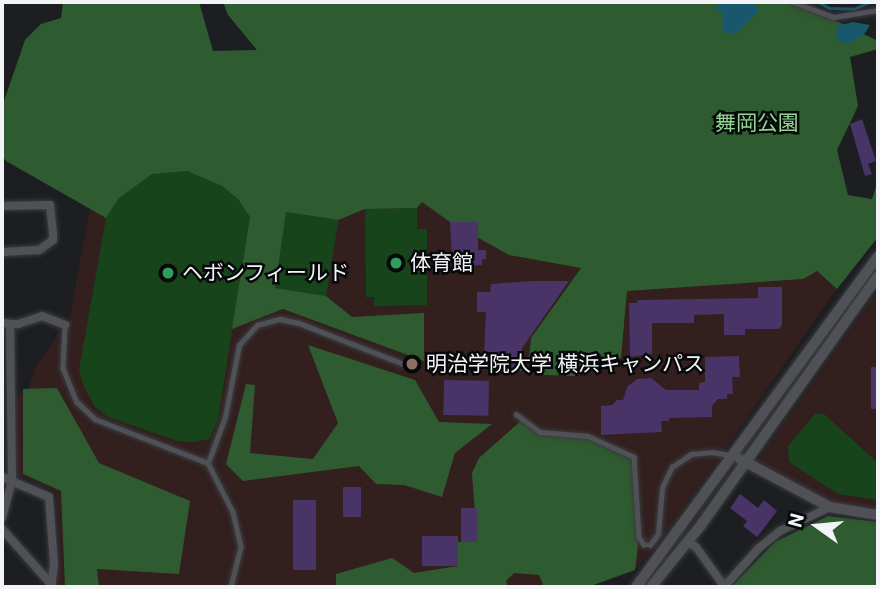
<!DOCTYPE html>
<html>
<head>
<meta charset="utf-8">
<style>
  body { margin:0 }
  #map { position:relative; width:880px; height:589px; overflow:hidden; background:#1c1e21; font-family:Roboto,"Noto Sans JP",sans-serif }
  div>[style] { position:absolute }
  .education>* { inset:0; background:#321f1e }
  .green>* { inset:0; background:#17441a; transform-origin:0 0 }
  .forest>* { inset:0; background:#2e5c30 }
  .water>* { inset:0; background:#19586c }
  .stream>* { height:2.5px; margin:-1.25px; padding:0 1.25px; transform-origin:1.25px; border-radius:1.25px; background:#19586c }
  .building>* { inset:0; background:#483467; transform-origin:0 0 }
  .roads { filter:drop-shadow(0 0 2px #3b3c3f) drop-shadow(0 0 2px #3b3c3f) }
  .service>* { height:4.5px; margin:-2.25px; padding:0 2.25px; transform-origin:2.25px; border-radius:2.25px; background:#505156 }
  .minor>* { height:8px; margin:-4px; padding:0 4px; transform-origin:4px; border-radius:4px; background:#505156 }
  .tertiary>* { height:10px; margin:-5px; padding:0 5px; transform-origin:5px; border-radius:5px; background:#505156 }
  .dots>* { width:19px; height:19px; translate:-50% -50%; box-sizing:border-box; border:4px solid #070809; border-radius:50% }
  span { translate:-50% -50%; white-space:nowrap; text-align:center; line-height:1.15; -webkit-text-stroke:5px #070809; paint-order:stroke }
  .park-label { font-size:21px; color:#91d692 }
  .poi-label { font-size:21px; color:#f3f4f7 }
  .left { translate:0 -50%; text-align:left }
  .frame { position:absolute; inset:0; border:4px solid #f3f4f7; pointer-events:none }
  .north { position:absolute; left:782px; top:491px; width:70px; height:70px; -webkit-text-stroke:5px #070809; paint-order:stroke; rotate:285deg; font-size:19px; font-weight:700; line-height:28px; text-align:center; color:#f3f4f7 }
  .north::after { content:''; display:block; margin:auto; width:24px; height:32px; background:#f3f4f7; clip-path:polygon(50% 0,100% 100%,50% 72%,0 100%) }
</style>
</head>
<body>
<div id="map">
  <div class="education">
    <i style="clip-path:polygon(129px 143px,809px 264px,837px 289px,671px 527px,635px 570px,588px 587px,55px 587px,60px 559px,56px 492px,16px 474px,14px 401px,24px 391px,27px 392px,35px 368px,56px 338px,56px 334px,67px 332px,92px 197px)"></i>
    <i style="clip-path:polygon(878px 290px,878px 511px,834px 504px,757px 461px)"></i>
  </div>
  <div class="green">
    <i style="clip-path:polygon(170px 170px,187px 171px,222px 186px,238px 199px,250px 217px,218px 420px,209px 439px,195px 442px,177px 441px,108px 417px,95px 407px,84px 387px,79px 370px,106px 218px,119px 198px,136px 183px,152px 174px)"></i>
    <i style="clip-path:polygon(417px 208px,417px 229px,427px 229px,427px 305px,374px 306px,374px 297px,366px 297px,365px 209px)"></i>
    <i style="left:286px;top:212px;width:53px;height:77px;rotate:9deg"></i>
    <i style="clip-path:polygon(815px 414px,824px 414px,878px 463px,878px 500px,838px 494px,789px 462px,788px 446px)"></i>
  </div>
  <div class="forest">
    <i style="clip-path:polygon(63px 2px,199px 2px,213px 51px,257px 50px,228px 15px,223px 2px,797px 2px,878px 41px,878px 49px,850px 57px,858px 106px,837px 150px,848px 195px,872px 199px,878px 181px,878px 237px,837px 289px,817px 271px,803px 279px,627px 291px,621px 358px,575px 376px,544px 375px,529px 359px,531px 338px,581px 268px,509px 255px,450px 222px,422px 202px,417px 208px,365px 209px,338px 220px,286px 212px,275px 288px,326px 296px,352px 317px,424px 313px,424px 361px,283px 309px,232px 329px,250px 217px,238px 199px,222px 186px,187px 171px,152px 174px,119px 198px,106px 218px,6px 161px,2px 155px,2px 107px,25px 40px,41px 24px,61px 18px)"></i>
    <i style="clip-path:polygon(308px 345px,415px 380px,439px 422px,492px 424px,455px 453px,442px 497px,404px 485px,376px 484px,359px 466px,243px 481px,226px 464px,246px 384px,255px 385px,250px 453px,313px 459px,338px 423px)"></i>
    <i style="clip-path:polygon(57px 388px,99px 463px,190px 501px,179px 574px,97px 569px,99px 587px,65px 587px,61px 491px,23px 474px,23px 389px)"></i>
    <i style="clip-path:polygon(522px 420px,540px 432px,588px 436px,634px 457px,639px 537px,635px 570px,588px 587px,544px 587px,539px 575px,514px 573px,506px 581px,508px 587px,336px 587px,336px 574px,392px 558px,414px 573px,458px 566px,458px 542px,477px 542px,472px 473px,479px 458px)"></i>
    <i style="clip-path:polygon(828px 516px,878px 522px,878px 587px,731px 587px,775px 542px)"></i>
  </div>
  <div class="water">
    <i style="clip-path:polygon(720px 2px,753px 2px,759px 11px,737px 33px,727px 33px,722px 30px,723px 13px,715px 10px)"></i>
    <i style="clip-path:polygon(853px 22px,870px 25px,865px 33px,849px 44px,843px 44px,836px 38px,837px 26px)"></i>
  </div>
  <div class="stream">
    <i style="left:818px;top:2px;width:13px;rotate:27deg"></i>
    <i style="left:830px;top:8px;width:24px;rotate:2deg"></i>
    <i style="left:854px;top:9px;width:17px;rotate:-24deg"></i>
  </div>
  <div class="building">
    <i style="clip-path:polygon(862px 119px,876px 161px,868px 164px,872px 174px,865px 176px,850px 124px)"></i>
    <i style="clip-path:polygon(450px 222px,478px 222px,478px 250px,486px 250px,486px 259px,482px 259px,482px 265px,460px 266px,460px 259px,452px 259px)"></i>
    <i style="clip-path:polygon(532px 281px,569px 281px,522px 348px,522px 371px,505px 371px,505px 362px,495px 362px,495px 354px,484px 354px,486px 312px,477px 312px,477px 292px,490px 292px,491px 284px)"></i>
    <i style="clip-path:polygon(758px 287px,782px 287px,782px 325px,779px 329px,745px 329px,745px 335px,724px 335px,724px 314px,694px 315px,694px 323px,652px 323px,652px 354px,630px 357px,629px 303px,637px 303px,637px 300px,758px 298px)"></i>
    <i style="clip-path:polygon(739px 356px,740px 377px,732px 377px,733px 394px,727px 394px,727px 399px,718px 399px,712px 406px,712px 417px,669px 418px,669px 421px,661px 421px,662px 432px,601px 435px,601px 406px,612px 405px,617px 400px,623px 400px,627px 387px,637px 379px,651px 378px,666px 390px,699px 390px,699px 383px,705px 382px,705px 357px)"></i>
    <i style="left:878px;top:367px;width:42px;height:7px;rotate:90deg"></i>
    <i style="left:444px;top:380px;width:45px;height:35px;rotate:1deg"></i>
    <i style="left:361px;top:487px;width:30px;height:18px;rotate:90deg"></i>
    <i style="clip-path:polygon(740px 494px,758px 508px,764px 500px,777px 511px,757px 537px,743px 526px,747px 521px,730px 508px)"></i>
    <i style="left:293px;top:500px;width:23px;height:70px"></i>
    <i style="left:461px;top:508px;width:16px;height:34px"></i>
    <i style="left:458px;top:536px;width:30px;height:36px;rotate:90deg"></i>
  </div>
  <div class="roads">
    <div class="service">
      <i style="left:793px;top:2px;width:44px;rotate:20.1deg"></i>
      <i style="left:834px;top:17px;width:45px;rotate:-9deg"></i>
      <i style="left:65px;top:326px;width:42px;rotate:92.7deg"></i>
      <i style="left:63px;top:368px;width:37px;rotate:68deg"></i>
      <i style="left:77px;top:402px;width:25px;rotate:43deg"></i>
      <i style="left:95px;top:419px;width:121px;rotate:21.3deg"></i>
      <i style="left:208px;top:463px;width:55px;rotate:63deg"></i>
      <i style="left:233px;top:512px;width:36px;rotate:77deg"></i>
      <i style="left:241px;top:547px;width:41px;rotate:104deg"></i>
      <i style="left:516px;top:414px;width:30px;rotate:37deg"></i>
      <i style="left:540px;top:432px;width:48px;rotate:4.8deg"></i>
      <i style="left:588px;top:436px;width:51px;rotate:24.5deg"></i>
      <i style="left:634px;top:457px;width:80px;rotate:86.4deg"></i>
      <i style="left:639px;top:537px;width:9px;rotate:58deg"></i>
      <i style="left:644px;top:545px;width:6px"></i>
      <i style="left:650px;top:545px;width:14px;rotate:-54deg"></i>
      <i style="left:658px;top:534px;width:46px;rotate:-85deg"></i>
      <i style="left:662px;top:488px;width:23px;rotate:-65deg"></i>
      <i style="left:672px;top:467px;width:23px;rotate:-34deg"></i>
      <i style="left:691px;top:454px;width:21px;rotate:-5deg"></i>
      <i style="left:712px;top:452px;width:17px;rotate:10deg"></i>
      <i style="left:208px;top:463px;width:49px;rotate:-69.7deg"></i>
      <i style="left:225px;top:417px;width:73px;rotate:-79deg"></i>
      <i style="left:239px;top:345px;width:27px;rotate:-48deg"></i>
      <i style="left:257px;top:325px;width:24px;rotate:-15deg"></i>
      <i style="left:280px;top:319px;width:19px;rotate:12deg"></i>
      <i style="left:299px;top:323px;width:118px;rotate:21.4deg"></i>
    </div>
    <div class="minor">
      <i style="left:2px;top:206px;width:48px;rotate:-1.2deg"></i>
      <i style="left:50px;top:205px;width:27px;rotate:84deg"></i>
      <i style="left:53px;top:232px;width:8px;rotate:90deg"></i>
      <i style="left:53px;top:240px;width:17px;rotate:144deg"></i>
      <i style="left:39px;top:250px;width:37px;rotate:177deg"></i>
      <i style="left:2px;top:323px;width:16px;rotate:4deg"></i>
      <i style="left:18px;top:324px;width:25px;rotate:-18deg"></i>
      <i style="left:42px;top:316px;width:25px;rotate:21deg"></i>
      <i style="left:2px;top:477px;width:51px;rotate:23.1deg"></i>
      <i style="left:49px;top:497px;width:67px;rotate:85.7deg"></i>
      <i style="left:54px;top:564px;width:23px;rotate:97deg"></i>
      <i style="left:2px;top:518px;width:39px;rotate:-75deg"></i>
      <i style="left:12px;top:480px;width:156px;rotate:-90.7deg"></i>
      <i style="left:2px;top:529px;width:74px;rotate:48.3deg"></i>
      <i style="left:688px;top:542px;width:9px;rotate:32deg"></i>
      <i style="left:696px;top:547px;width:48px;rotate:54.3deg"></i>
      <i style="left:724px;top:587px;width:52px;rotate:-48.1deg"></i>
      <i style="left:759px;top:548px;width:27px;rotate:-39deg"></i>
      <i style="left:780px;top:531px;width:55px;rotate:-25.6deg"></i>
    </div>
    <div class="tertiary">
      <i style="left:740px;top:459px;width:102px;rotate:28.1deg"></i>
      <i style="left:830px;top:507px;width:49px;rotate:9.5deg"></i>
      <i style="left:636px;top:587px;width:410px;rotate:-53.8deg"></i>
      <i style="left:651px;top:587px;width:80px;rotate:-51.1deg"></i>
      <i style="left:701px;top:525px;width:305px;rotate:-54.6deg"></i>
    </div>
  </div>
  <div class="dots">
    <i style="left:396px;top:263px;background:#2e9e5b"></i>
    <i style="left:168px;top:273px;background:#2e9e5b"></i>
    <i style="left:412px;top:364px;background:#8d6e63"></i>
  </div>
  <div class="park-label">
    <span style="left:757px;top:123px">舞岡公園</span>
  </div>
  <div class="poi-label">
    <span class="left" style="left:410px;top:263px">体育館</span>
    <span class="left" style="left:182px;top:273px">ヘボンフィールド</span>
    <span class="left" style="left:426px;top:364px">明治学院大学 横浜キャンパス</span>
  </div>
  <div class="frame"></div>
  <div class="north">N</div>
</div>
</body>
</html>
